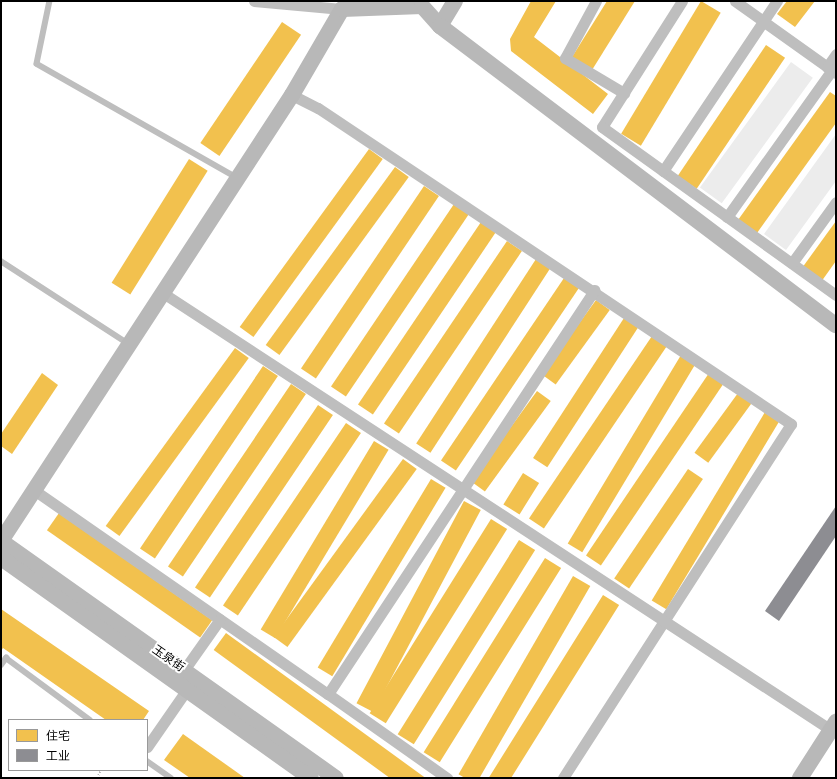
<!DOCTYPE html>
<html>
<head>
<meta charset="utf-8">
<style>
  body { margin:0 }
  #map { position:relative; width:837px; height:779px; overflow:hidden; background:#fff; font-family:"Source Sans 3","Noto Sans SC",sans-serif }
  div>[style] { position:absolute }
  .green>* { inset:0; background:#ececec; transform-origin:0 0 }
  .homes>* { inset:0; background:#f2c14e; transform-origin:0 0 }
  .industry>* { inset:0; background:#8d8d92 }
  .path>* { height:2px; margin-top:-1px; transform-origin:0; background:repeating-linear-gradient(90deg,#b9b9b9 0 1px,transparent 0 3px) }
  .lane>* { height:5.5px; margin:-2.75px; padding:0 2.75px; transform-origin:2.75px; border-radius:2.75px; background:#bebebe }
  .street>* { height:11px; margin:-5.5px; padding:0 5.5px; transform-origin:5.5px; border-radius:5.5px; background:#bebebe }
  .secondary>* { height:16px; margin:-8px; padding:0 8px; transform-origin:8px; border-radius:8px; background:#b8b8b8 }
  span { translate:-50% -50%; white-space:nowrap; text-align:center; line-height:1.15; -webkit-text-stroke:4px #fff; paint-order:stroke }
  .street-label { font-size:12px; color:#000 }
  .frame { position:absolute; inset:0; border:2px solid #000; pointer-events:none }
  .legend { position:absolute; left:8px; top:719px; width:140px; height:52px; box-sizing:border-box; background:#fff; border:1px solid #999; margin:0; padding:5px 7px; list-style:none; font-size:12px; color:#000 }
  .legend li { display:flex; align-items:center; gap:8px; height:20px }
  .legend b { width:20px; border:1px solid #999 }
</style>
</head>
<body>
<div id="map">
  <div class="green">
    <i style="left:791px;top:62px;width:27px;height:155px;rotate:36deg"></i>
    <i style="clip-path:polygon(836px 134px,836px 181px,786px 250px,764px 234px)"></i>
  </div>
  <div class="homes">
    <i style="clip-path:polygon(531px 1px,556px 1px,534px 37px,608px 94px,593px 114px,511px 51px,510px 39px)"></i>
    <i style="clip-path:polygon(607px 1px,635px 1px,592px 70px,572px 57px)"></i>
    <i style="left:701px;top:1px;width:23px;height:155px;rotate:31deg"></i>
    <i style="clip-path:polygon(787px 1px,815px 1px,795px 27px,777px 14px)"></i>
    <i style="left:282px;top:22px;width:23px;height:146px;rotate:34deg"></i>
    <i style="left:766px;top:45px;width:23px;height:158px;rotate:34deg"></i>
    <i style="clip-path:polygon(830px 92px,836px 96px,836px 123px,757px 233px,738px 220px)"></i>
    <i style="left:369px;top:149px;width:17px;height:220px;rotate:36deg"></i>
    <i style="left:189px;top:159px;width:22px;height:146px;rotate:32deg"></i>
    <i style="left:395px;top:167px;width:17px;height:220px;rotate:36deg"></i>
    <i style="left:424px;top:186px;width:18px;height:220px;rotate:34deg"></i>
    <i style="left:454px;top:204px;width:18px;height:220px;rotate:34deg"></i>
    <i style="clip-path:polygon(836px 221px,836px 261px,821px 282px,802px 268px)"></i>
    <i style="left:481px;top:222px;width:18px;height:220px;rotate:34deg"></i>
    <i style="left:507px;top:241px;width:18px;height:220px;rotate:34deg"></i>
    <i style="left:536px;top:259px;width:17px;height:220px;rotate:33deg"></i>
    <i style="left:564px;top:278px;width:18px;height:220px;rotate:34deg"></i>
    <i style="left:596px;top:300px;width:17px;height:92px;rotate:36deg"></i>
    <i style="left:624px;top:318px;width:17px;height:167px;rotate:33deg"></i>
    <i style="left:652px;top:336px;width:18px;height:220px;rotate:34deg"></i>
    <i style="left:235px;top:348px;width:17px;height:220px;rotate:36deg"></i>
    <i style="left:681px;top:355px;width:17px;height:220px;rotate:31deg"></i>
    <i style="left:263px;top:366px;width:18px;height:220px;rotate:34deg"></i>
    <i style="clip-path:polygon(42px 373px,58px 385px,12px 454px,1px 446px,1px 434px)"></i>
    <i style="left:709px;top:373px;width:18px;height:220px;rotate:34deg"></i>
    <i style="left:291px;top:384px;width:18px;height:220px;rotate:34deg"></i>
    <i style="left:537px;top:391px;width:17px;height:112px;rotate:36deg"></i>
    <i style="left:738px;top:393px;width:17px;height:74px;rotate:36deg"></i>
    <i style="left:318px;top:405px;width:18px;height:220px;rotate:34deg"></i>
    <i style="left:765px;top:412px;width:17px;height:220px;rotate:31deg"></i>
    <i style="left:346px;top:423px;width:18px;height:220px;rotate:34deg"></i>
    <i style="left:374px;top:441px;width:17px;height:220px;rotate:31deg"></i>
    <i style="left:403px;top:459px;width:17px;height:220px;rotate:36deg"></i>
    <i style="left:688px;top:469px;width:18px;height:132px;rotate:34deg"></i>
    <i style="left:523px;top:473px;width:19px;height:37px;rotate:32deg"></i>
    <i style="left:431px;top:479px;width:17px;height:220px;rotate:31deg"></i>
    <i style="left:464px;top:501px;width:19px;height:229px;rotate:28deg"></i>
    <i style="left:59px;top:513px;width:187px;height:21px;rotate:35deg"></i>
    <i style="left:491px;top:519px;width:19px;height:229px;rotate:32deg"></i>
    <i style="left:519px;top:540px;width:19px;height:229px;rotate:32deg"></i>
    <i style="left:545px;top:558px;width:19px;height:229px;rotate:32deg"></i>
    <i style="left:573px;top:576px;width:20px;height:229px;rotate:30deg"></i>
    <i style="left:603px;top:595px;width:19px;height:220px;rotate:32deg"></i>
    <i style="clip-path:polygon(1px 609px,149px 711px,143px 720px,106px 720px,3px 648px,1px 651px)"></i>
    <i style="left:226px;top:633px;width:249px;height:21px;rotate:36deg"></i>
    <i style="clip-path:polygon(183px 734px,245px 778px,190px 778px,164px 760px)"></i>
  </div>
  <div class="industry">
    <i style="clip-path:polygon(836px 506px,836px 536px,779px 621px,765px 611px)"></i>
  </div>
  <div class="path">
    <i style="left:97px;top:778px;width:9px;rotate:-63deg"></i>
  </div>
  <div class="lane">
    <i style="left:50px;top:1px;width:64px;rotate:101.7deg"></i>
    <i style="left:37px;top:64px;width:231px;rotate:29.6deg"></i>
    <i style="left:1px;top:261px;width:153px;rotate:33deg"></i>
    <i style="left:1px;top:665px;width:9px;rotate:-54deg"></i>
    <i style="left:6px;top:658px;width:104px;rotate:36.4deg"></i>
    <i style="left:147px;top:761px;width:29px;rotate:35deg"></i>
  </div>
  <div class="street">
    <i style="left:254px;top:1px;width:88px;rotate:5.2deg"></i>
    <i style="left:596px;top:1px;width:65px;rotate:118.5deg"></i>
    <i style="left:565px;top:58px;width:69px;rotate:30.7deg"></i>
    <i style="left:682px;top:1px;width:149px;rotate:122.4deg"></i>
    <i style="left:602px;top:127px;width:288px;rotate:35.7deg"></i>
    <i style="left:735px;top:1px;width:124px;rotate:35.5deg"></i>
    <i style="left:827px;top:67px;width:16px;rotate:-55deg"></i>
    <i style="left:292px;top:95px;width:29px;rotate:27deg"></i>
    <i style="left:318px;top:108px;width:569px;rotate:33.75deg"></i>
    <i style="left:791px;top:424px;width:421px;rotate:122.8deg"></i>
    <i style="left:663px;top:171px;width:205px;rotate:-56.2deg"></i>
    <i style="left:727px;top:217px;width:181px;rotate:-54.5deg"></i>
    <i style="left:792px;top:263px;width:75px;rotate:-54.2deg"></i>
    <i style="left:163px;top:293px;width:798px;rotate:33.19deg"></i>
    <i style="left:34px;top:490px;width:358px;rotate:34.8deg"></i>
    <i style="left:328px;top:694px;width:484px;rotate:-56.6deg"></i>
    <i style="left:184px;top:670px;width:62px;rotate:-54.8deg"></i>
    <i style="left:328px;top:694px;width:146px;rotate:35.2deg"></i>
    <i style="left:147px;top:747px;width:75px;rotate:-55.3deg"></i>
  </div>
  <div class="secondary">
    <i style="left:440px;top:26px;width:29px;rotate:-59deg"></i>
    <i style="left:1px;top:541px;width:533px;rotate:-56.88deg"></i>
    <i style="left:292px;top:95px;width:99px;rotate:-59.8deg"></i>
    <i style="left:342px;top:9px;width:80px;rotate:-2.1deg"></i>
    <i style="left:422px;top:6px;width:27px;rotate:48deg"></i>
    <i style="left:440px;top:26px;width:496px;rotate:37.1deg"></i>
    <i style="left:1px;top:541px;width:410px;rotate:35.3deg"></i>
    <i style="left:1px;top:558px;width:380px;rotate:35.4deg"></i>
    <i style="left:800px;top:778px;width:67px;rotate:-57.3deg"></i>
  </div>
  <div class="street-label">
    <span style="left:168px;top:659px;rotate:35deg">玉泉街</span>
  </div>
  <div class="frame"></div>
  <ul class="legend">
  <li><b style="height:11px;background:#f2c14e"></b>住宅</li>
  <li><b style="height:11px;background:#8d8d92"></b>工业</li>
  </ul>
</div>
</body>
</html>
